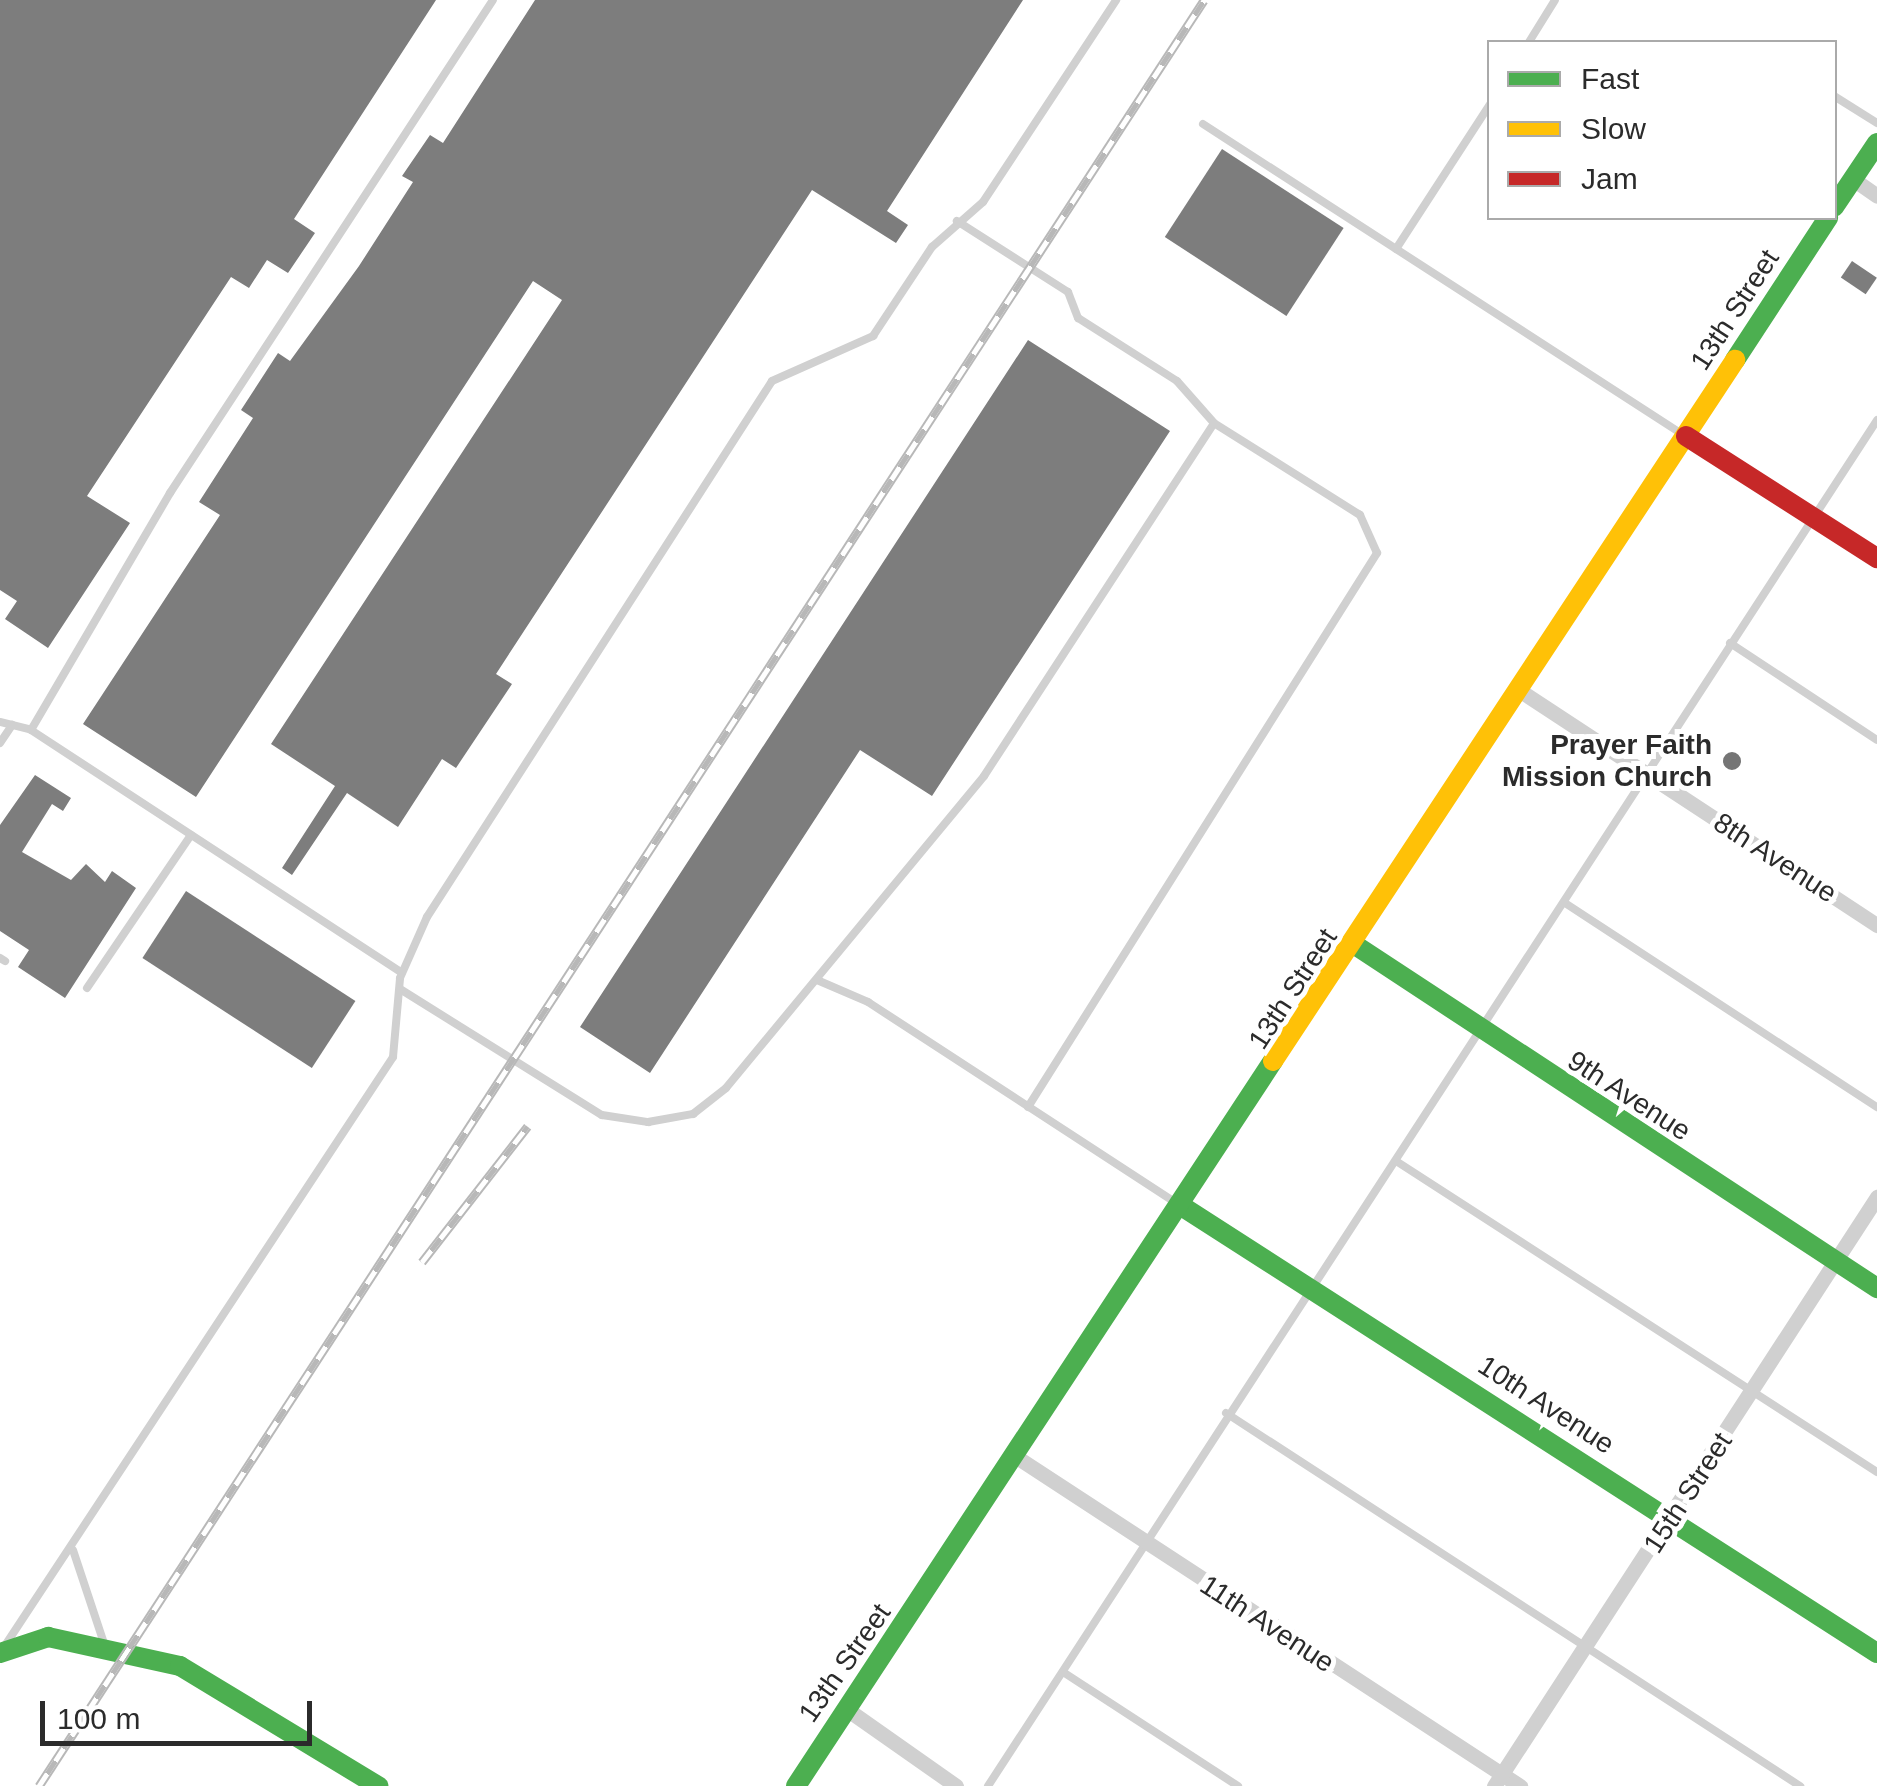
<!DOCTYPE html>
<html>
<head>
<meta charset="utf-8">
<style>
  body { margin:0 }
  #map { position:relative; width:1877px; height:1786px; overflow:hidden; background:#fff; font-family:Arial,sans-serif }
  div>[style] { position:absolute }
  .building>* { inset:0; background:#7d7d7d; transform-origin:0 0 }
  .lane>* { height:8px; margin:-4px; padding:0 4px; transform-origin:4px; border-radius:4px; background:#d0d0d0 }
  .street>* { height:15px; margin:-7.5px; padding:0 7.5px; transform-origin:7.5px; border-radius:7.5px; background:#d0d0d0 }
  .fast>* { height:20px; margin:-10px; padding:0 10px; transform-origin:10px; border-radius:10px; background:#4caf50 }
  .slow>* { height:20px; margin:-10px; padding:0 10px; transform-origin:10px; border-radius:10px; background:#ffc107 }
  .jam>* { height:20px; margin:-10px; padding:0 10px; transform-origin:10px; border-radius:10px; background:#c62828 }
  .rail>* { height:9px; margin-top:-4.5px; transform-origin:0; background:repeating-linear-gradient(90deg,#fff 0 15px,#b8b8b8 0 30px); box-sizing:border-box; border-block:2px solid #b8b8b8 }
  .dots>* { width:28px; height:28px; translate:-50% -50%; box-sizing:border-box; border:5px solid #fff; border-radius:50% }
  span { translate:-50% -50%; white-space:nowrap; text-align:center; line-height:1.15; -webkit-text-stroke:10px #fff; paint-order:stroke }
  .street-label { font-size:28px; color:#2b2b2b }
  .poi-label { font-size:28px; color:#2b2b2b; font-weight:700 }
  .right { translate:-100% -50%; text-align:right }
  .legend { position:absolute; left:1487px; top:40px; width:350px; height:180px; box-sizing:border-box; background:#fff; border:2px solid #aaa; margin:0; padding:12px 18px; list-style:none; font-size:30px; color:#2b2b2b }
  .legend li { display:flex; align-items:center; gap:20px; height:50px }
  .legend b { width:50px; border:2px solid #aaa }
  .scale { position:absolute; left:40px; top:1701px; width:272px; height:45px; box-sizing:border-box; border:5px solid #2b2b2b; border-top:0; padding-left:12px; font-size:30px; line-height:35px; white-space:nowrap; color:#2b2b2b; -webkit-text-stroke:8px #fff; paint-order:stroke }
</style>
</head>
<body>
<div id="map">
  <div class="building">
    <i style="clip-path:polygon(0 0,436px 0,294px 219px,315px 233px,288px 273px,267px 260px,249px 288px,231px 277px,87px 496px,130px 523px,48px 648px,5px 619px,17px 601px,0 590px)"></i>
    <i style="clip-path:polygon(535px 0,1023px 0,887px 211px,908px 225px,896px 243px,812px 190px,496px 674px,512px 684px,456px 768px,442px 759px,398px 827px,347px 793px,292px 875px,282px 868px,335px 786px,271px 744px,562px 300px,533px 281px,196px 797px,83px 724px,220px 515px,199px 502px,253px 418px,241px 410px,278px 353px,290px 361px,359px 266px,413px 182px,402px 176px,430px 135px,443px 143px)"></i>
    <i style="left:1222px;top:149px;width:145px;height:105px;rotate:33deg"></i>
    <i style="left:1852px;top:261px;width:30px;height:20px;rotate:34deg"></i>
    <i style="clip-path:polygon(1028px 340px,1170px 431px,932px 796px,860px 750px,650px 1073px,580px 1027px)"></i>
    <i style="clip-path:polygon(35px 775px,71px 798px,63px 811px,52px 804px,22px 852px,71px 880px,86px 864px,105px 882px,112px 871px,136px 888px,65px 998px,18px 967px,29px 950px,0 931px,0 825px)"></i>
    <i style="left:186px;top:891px;width:202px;height:80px;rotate:33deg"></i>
  </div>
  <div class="lane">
    <i style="left:1529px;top:42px;width:49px;rotate:-58.2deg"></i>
    <i style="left:1834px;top:96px;width:51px;rotate:32.1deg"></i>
    <i style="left:1203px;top:124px;width:571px;rotate:32.91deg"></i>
    <i style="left:1396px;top:249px;width:173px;rotate:-57deg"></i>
    <i style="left:1730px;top:643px;width:176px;rotate:33.4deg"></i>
    <i style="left:0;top:722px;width:32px;rotate:14deg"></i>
    <i style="left:31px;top:730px;width:443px;rotate:33.2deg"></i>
    <i style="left:31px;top:730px;width:275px;rotate:-59.6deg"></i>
    <i style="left:170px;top:493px;width:589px;rotate:-56.77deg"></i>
    <i style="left:0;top:743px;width:22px;rotate:-56deg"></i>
    <i style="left:1565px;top:903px;width:373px;rotate:33.2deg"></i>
    <i style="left:0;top:958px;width:6px;rotate:31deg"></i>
    <i style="left:817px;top:980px;width:56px;rotate:23.3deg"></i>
    <i style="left:868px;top:1002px;width:370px;rotate:33.1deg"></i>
    <i style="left:87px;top:988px;width:185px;rotate:-55.8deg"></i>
    <i style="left:400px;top:989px;width:238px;rotate:32deg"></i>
    <i style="left:602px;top:1115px;width:47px;rotate:8.7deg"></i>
    <i style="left:648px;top:1122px;width:46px;rotate:-10.1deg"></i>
    <i style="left:693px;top:1114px;width:42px;rotate:-38.2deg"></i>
    <i style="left:726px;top:1088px;width:405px;rotate:-50.4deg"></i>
    <i style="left:984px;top:776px;width:421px;rotate:-56.9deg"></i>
    <i style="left:1214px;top:423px;width:56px;rotate:-131.4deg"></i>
    <i style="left:1177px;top:381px;width:117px;rotate:-147.5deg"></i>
    <i style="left:1078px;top:318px;width:28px;rotate:-111deg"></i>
    <i style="left:1068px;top:292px;width:132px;rotate:-147.4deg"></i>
    <i style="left:1028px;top:1107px;width:655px;rotate:-57.79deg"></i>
    <i style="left:1377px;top:553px;width:42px;rotate:-114.1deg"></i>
    <i style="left:1360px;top:515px;width:173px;rotate:-147.8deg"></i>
    <i style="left:1396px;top:1161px;width:573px;rotate:32.89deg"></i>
    <i style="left:1226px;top:1413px;width:685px;rotate:33.02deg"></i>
    <i style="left:73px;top:1550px;width:95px;rotate:71.6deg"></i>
    <i style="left:6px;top:1644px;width:703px;rotate:-56.6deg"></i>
    <i style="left:393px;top:1057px;width:79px;rotate:-84.9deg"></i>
    <i style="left:400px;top:978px;width:67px;rotate:-66.1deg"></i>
    <i style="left:427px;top:917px;width:637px;rotate:-57.23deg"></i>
    <i style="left:772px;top:381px;width:111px;rotate:-24deg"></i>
    <i style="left:873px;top:336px;width:107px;rotate:-56.5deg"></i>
    <i style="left:932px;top:247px;width:68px;rotate:-41.4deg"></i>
    <i style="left:983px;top:202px;width:242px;rotate:-56.6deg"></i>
    <i style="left:1063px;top:1672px;width:209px;rotate:33.1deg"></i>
    <i style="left:988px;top:1786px;width:1630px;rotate:-56.94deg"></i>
  </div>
  <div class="street">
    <i style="left:1853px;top:179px;width:29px;rotate:35deg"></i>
    <i style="left:1522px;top:692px;width:425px;rotate:33.3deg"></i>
    <i style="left:1018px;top:1458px;width:600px;rotate:33.16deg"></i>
    <i style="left:848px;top:1710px;width:132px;rotate:35.1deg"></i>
    <i style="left:1494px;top:1786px;width:703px;rotate:-56.97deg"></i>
  </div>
  <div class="fast">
    <i style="left:1834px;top:207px;width:77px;rotate:-56.1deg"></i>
    <i style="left:1735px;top:360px;width:170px;rotate:-56.8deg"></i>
    <i style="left:1355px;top:945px;width:625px;rotate:33.31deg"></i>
    <i style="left:1183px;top:1207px;width:825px;rotate:32.73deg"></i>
    <i style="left:0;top:1653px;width:51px;rotate:-18.4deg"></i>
    <i style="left:48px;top:1637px;width:135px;rotate:12.4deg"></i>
    <i style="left:180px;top:1666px;width:232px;rotate:31.2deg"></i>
    <i style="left:796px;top:1786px;width:868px;rotate:-56.66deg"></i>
  </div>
  <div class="slow">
    <i style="left:1273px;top:1061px;width:840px;rotate:-56.61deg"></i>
  </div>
  <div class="jam">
    <i style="left:1686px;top:436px;width:227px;rotate:32.6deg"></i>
  </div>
  <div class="rail">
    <i style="left:422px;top:1262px;width:172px;rotate:-52.1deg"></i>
    <i style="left:39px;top:1786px;width:2132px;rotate:-56.88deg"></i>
  </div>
  <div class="dots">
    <i style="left:1732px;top:761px;background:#757575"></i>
  </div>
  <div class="street-label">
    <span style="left:1735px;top:310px;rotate:-57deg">13th Street</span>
    <span style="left:1775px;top:858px;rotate:33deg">8th Avenue</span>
    <span style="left:1293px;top:989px;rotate:-57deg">13th Street</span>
    <span style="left:1629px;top:1096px;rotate:33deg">9th Avenue</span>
    <span style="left:1546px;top:1405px;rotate:33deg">10th Avenue</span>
    <span style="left:1688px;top:1493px;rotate:-57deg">15th Street</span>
    <span style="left:1267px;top:1624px;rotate:33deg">11th Avenue</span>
    <span style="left:845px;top:1663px;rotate:-55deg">13th Street</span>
  </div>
  <div class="poi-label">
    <span class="right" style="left:1712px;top:761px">Prayer Faith<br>Mission Church</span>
  </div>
  <ul class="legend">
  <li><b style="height:12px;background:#4caf50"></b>Fast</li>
  <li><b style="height:12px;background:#ffc107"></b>Slow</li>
  <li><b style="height:12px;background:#c62828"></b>Jam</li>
  </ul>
  <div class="scale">100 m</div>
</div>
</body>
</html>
